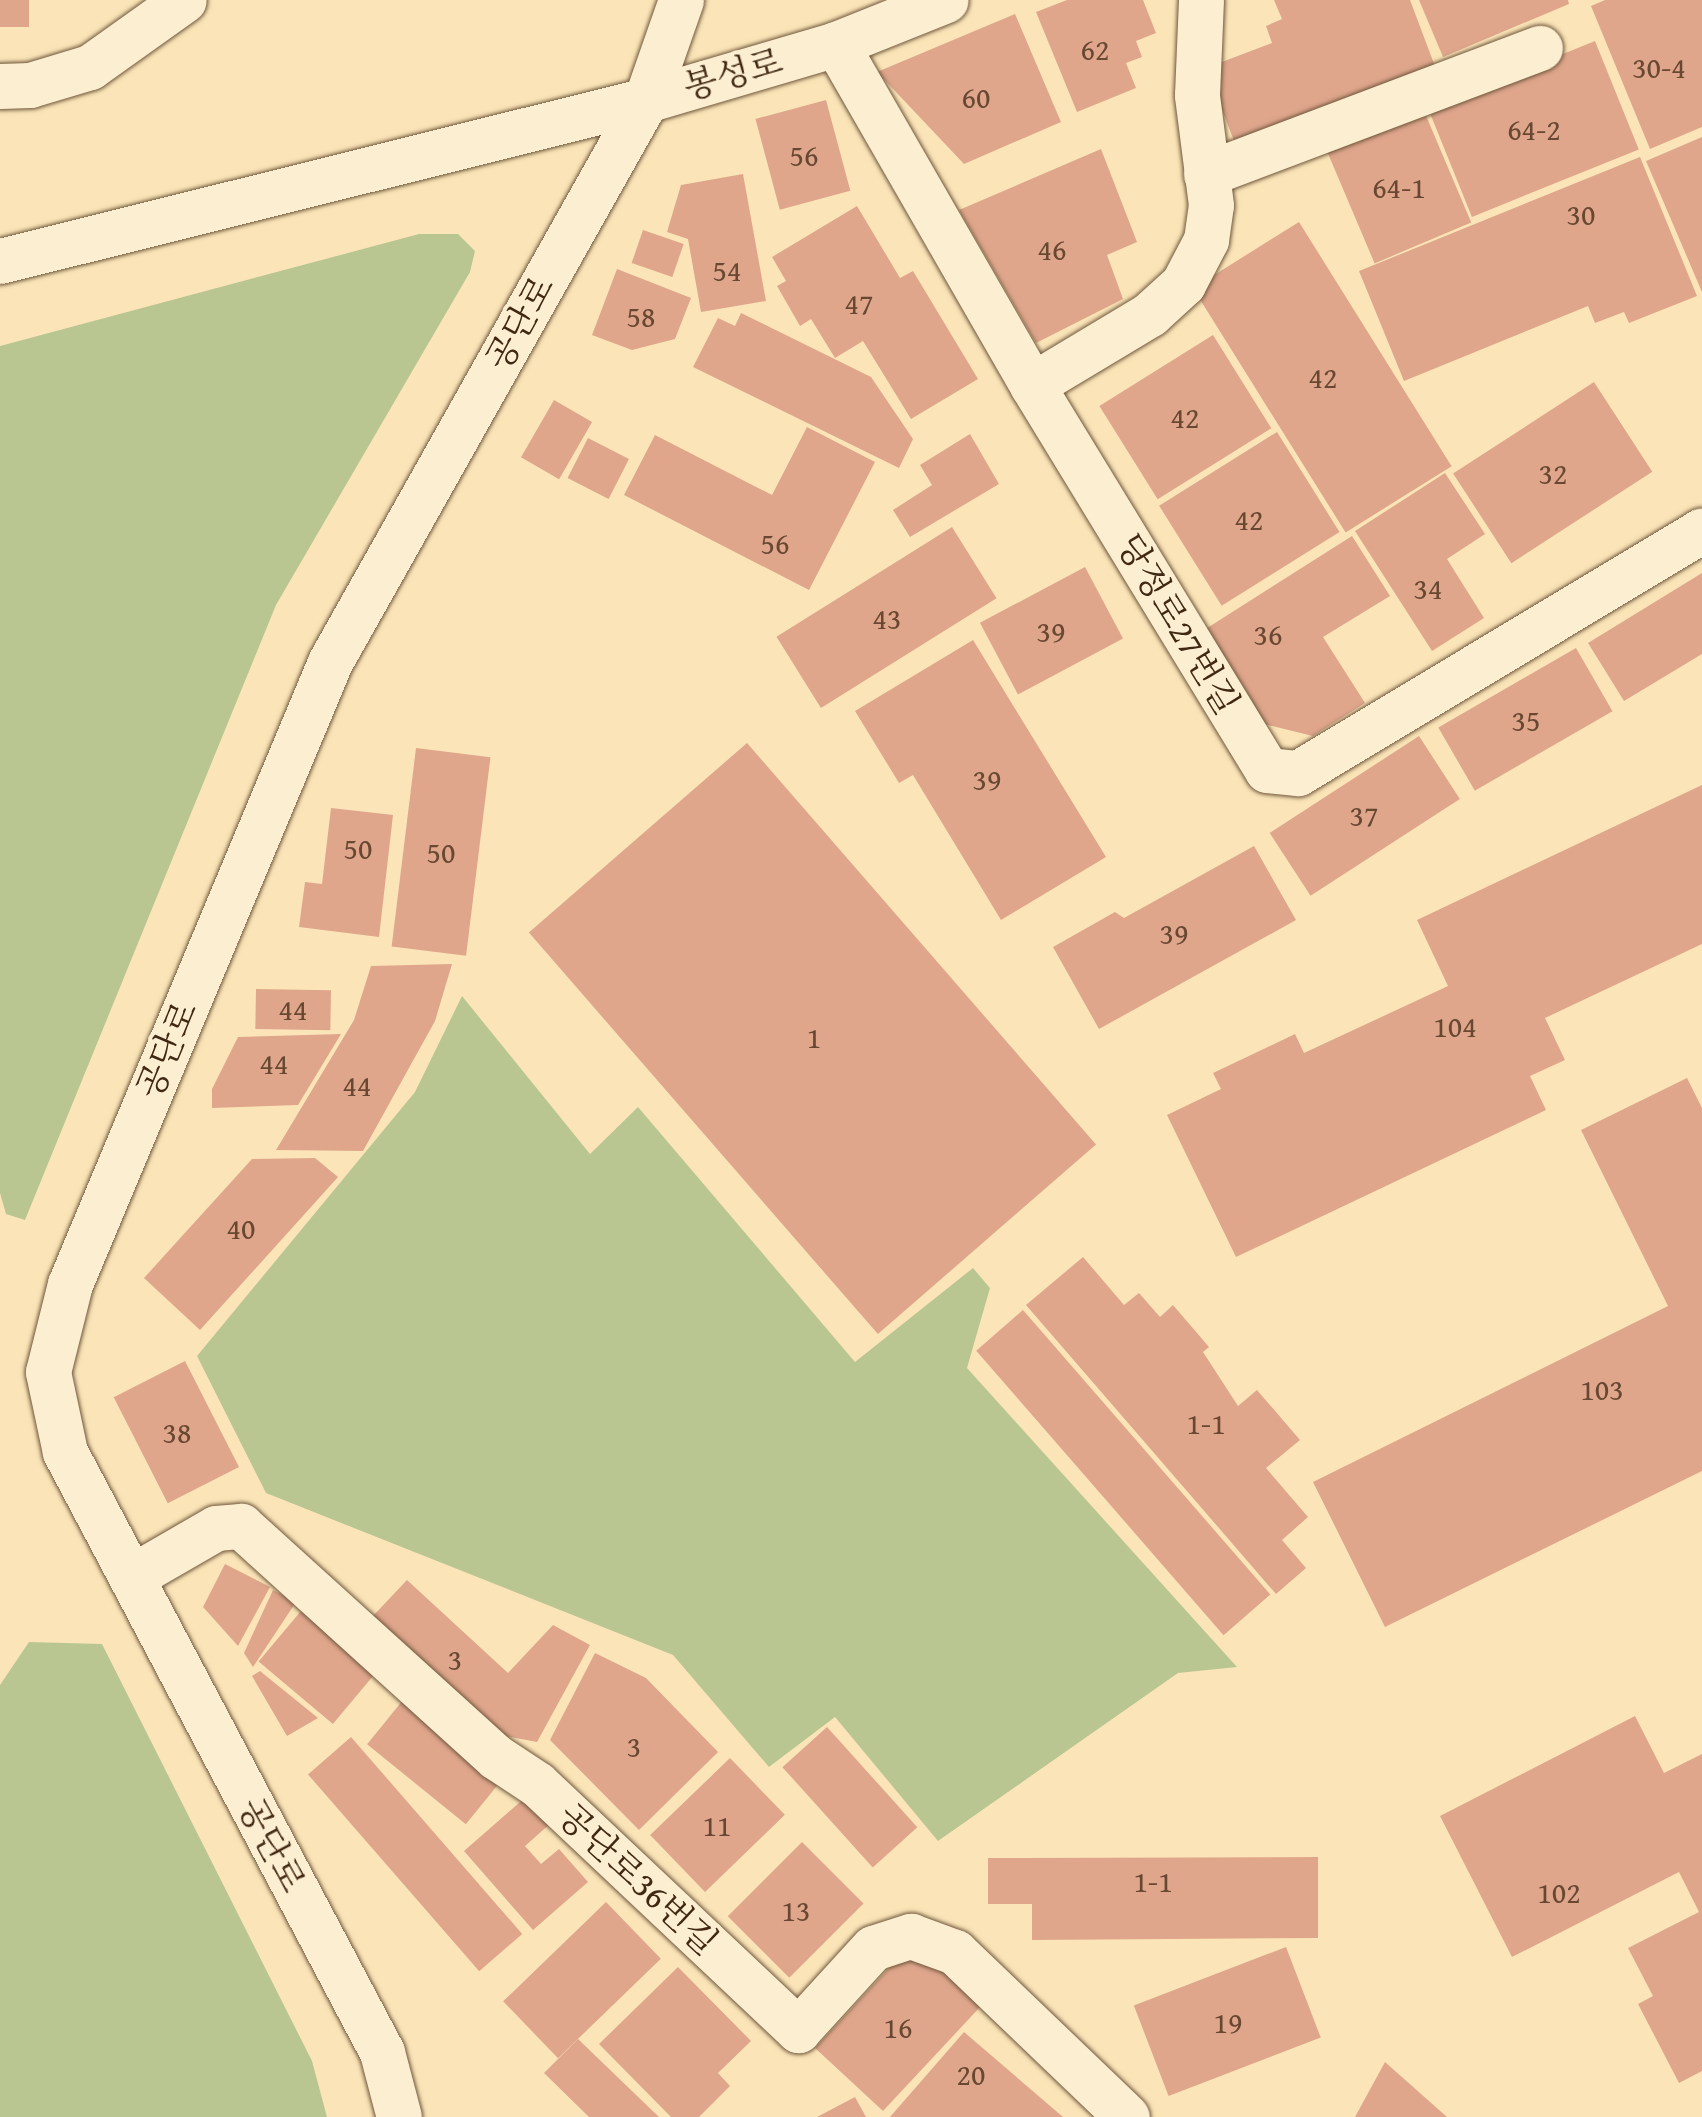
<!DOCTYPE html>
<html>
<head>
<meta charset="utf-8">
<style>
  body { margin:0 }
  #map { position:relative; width:1702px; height:2117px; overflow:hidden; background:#fbe5b8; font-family:"Gentium Book Plus","Noto Serif KR",serif }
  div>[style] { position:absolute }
  .green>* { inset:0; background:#bac692 }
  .building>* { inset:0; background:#dfa68c; transform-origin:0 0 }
  .roads { filter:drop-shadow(0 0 2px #6f573c) drop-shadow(0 0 2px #6f573c) }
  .minor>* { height:45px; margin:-22.5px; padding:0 22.5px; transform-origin:22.5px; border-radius:22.5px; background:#fceed1 }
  span { translate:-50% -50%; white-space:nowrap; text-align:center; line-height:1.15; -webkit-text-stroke:8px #fceed1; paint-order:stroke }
  .number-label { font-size:30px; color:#684831 }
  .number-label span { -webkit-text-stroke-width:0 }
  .street-label { font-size:35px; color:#402813 }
</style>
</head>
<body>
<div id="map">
  <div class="green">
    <i style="clip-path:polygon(419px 234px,458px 234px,475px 251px,470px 272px,276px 605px,25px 1220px,6px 1214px,0 1193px,0 346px)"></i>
    <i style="clip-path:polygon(462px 996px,590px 1154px,638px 1107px,855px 1362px,973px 1268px,990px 1288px,967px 1368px,1237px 1667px,1178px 1673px,938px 1841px,835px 1717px,769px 1767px,673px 1655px,266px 1493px,197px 1356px,415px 1092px)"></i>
    <i style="clip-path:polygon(29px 1642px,102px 1644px,312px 2061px,327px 2117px,0 2117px,0 1685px)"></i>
  </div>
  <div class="building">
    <i style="left:0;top:0;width:29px;height:27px"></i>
    <i style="clip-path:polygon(1067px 0,1143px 0,1156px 33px,1136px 41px,1142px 57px,1126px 63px,1136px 88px,1077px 112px,1036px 12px)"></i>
    <i style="clip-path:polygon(1274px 0,1410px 0,1436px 69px,1236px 146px,1206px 68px,1272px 43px,1266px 26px,1282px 19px)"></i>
    <i style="clip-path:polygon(1419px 0,1568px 0,1569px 4px,1443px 57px)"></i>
    <i style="clip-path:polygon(1605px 0,1702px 0,1702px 127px,1650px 149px,1591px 6px)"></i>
    <i style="clip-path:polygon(1015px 14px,1061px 122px,964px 164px,877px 72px)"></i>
    <i style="left:1595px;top:41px;width:117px;height:180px;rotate:68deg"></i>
    <i style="left:826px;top:100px;width:94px;height:73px;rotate:75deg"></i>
    <i style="left:1424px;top:111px;width:121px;height:105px;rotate:67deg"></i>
    <i style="clip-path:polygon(1702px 137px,1702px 292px,1646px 161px)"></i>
    <i style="clip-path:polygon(1101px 149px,1137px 242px,1107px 255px,1123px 299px,1036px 343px,959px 210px)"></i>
    <i style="clip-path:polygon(1640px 157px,1697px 296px,1629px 323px,1624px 312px,1595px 323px,1588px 306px,1404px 381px,1359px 271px)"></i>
    <i style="clip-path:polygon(743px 174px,766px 301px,701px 312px,688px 239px,667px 232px,681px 185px)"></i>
    <i style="clip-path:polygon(857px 206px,900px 278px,913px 271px,978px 379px,911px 419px,863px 341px,835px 358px,811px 319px,800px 326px,777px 286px,786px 281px,772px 257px)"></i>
    <i style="left:1299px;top:222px;width:288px;height:125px;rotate:58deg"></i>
    <i style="left:643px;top:230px;width:43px;height:35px;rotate:19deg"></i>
    <i style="clip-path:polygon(617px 269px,691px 298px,675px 339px,632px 350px,592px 335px)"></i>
    <i style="clip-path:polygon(741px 313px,871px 377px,913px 439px,899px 468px,693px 367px,718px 318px,735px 326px)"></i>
    <i style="left:1213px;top:335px;width:110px;height:134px;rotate:58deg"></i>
    <i style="left:1594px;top:382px;width:107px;height:168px;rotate:57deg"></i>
    <i style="left:554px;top:400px;width:44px;height:66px;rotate:30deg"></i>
    <i style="clip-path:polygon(807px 427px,875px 462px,809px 590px,624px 495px,655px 435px,772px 495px)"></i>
    <i style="left:1277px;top:432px;width:118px;height:139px;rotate:58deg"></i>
    <i style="clip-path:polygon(970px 434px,999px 484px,910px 537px,893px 510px,932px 485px,920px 465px)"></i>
    <i style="left:588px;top:438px;width:46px;height:45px;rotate:27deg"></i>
    <i style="clip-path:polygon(1445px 473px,1485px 534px,1447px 559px,1484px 618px,1432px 651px,1355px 531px)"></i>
    <i style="left:952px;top:527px;width:84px;height:207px;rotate:58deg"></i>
    <i style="clip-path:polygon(1352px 536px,1390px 596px,1323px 637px,1365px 703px,1313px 736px,1264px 724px,1204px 630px)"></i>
    <i style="left:1085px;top:567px;width:81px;height:119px;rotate:62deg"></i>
    <i style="clip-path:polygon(1702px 573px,1702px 654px,1624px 701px,1588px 643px)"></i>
    <i style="clip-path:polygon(973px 640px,1106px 857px,1001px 920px,913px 775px,899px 783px,855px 711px)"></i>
    <i style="left:1576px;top:648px;width:73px;height:159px;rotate:60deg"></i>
    <i style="left:1419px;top:736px;width:75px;height:178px;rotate:57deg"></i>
    <i style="left:747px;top:743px;width:532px;height:289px;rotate:49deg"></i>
    <i style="left:416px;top:748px;width:75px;height:200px;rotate:7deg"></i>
    <i style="clip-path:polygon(1702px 785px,1702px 944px,1545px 1018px,1565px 1060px,1530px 1076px,1546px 1110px,1236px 1257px,1167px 1115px,1221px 1089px,1213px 1073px,1295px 1034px,1304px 1053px,1448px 986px,1417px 920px)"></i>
    <i style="clip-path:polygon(331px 808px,393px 815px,379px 937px,299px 927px,305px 882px,322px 884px)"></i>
    <i style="clip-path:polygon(1254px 846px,1296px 920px,1099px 1029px,1053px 947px,1115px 912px,1124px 918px)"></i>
    <i style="clip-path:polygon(452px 964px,435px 1021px,363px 1151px,276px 1150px,354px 1020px,371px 966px)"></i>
    <i style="left:256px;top:989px;width:75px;height:40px;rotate:1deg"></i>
    <i style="clip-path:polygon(341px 1034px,298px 1105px,212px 1108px,212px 1089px,238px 1037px)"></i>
    <i style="clip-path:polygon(1687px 1078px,1702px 1108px,1702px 1471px,1385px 1627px,1313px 1482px,1668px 1306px,1581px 1130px)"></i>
    <i style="clip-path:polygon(315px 1158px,338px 1177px,200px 1330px,144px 1278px,252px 1159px)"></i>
    <i style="clip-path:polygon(1083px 1257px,1124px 1305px,1139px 1293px,1160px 1317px,1173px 1305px,1209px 1347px,1203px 1352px,1238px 1406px,1257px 1390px,1300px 1440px,1266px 1468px,1308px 1517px,1282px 1540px,1306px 1568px,1276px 1594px,1026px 1305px)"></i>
    <i style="left:1023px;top:1310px;width:377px;height:62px;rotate:49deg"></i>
    <i style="left:185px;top:1361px;width:119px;height:80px;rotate:63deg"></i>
    <i style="clip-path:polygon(225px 1564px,270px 1587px,238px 1646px,203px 1607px)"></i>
    <i style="clip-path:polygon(407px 1580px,508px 1673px,553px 1625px,590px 1645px,537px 1742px,500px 1735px,372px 1617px)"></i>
    <i style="clip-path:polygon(273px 1590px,296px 1602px,253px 1667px,244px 1653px)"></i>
    <i style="left:301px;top:1611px;width:97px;height:66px;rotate:40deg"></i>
    <i style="clip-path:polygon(595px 1653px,646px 1678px,718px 1752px,639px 1830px,550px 1740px)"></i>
    <i style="clip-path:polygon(260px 1671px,318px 1718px,287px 1736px,252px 1676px)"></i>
    <i style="left:403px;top:1700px;width:127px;height:57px;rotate:39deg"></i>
    <i style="clip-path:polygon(1635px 1716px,1664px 1773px,1702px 1754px,1702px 2071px,1679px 2083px,1638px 2004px,1653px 1996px,1628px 1948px,1699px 1912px,1679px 1872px,1512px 1957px,1440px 1816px)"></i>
    <i style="left:827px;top:1727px;width:135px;height:60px;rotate:48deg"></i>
    <i style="left:351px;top:1737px;width:261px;height:57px;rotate:49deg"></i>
    <i style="left:730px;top:1758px;width:79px;height:111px;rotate:46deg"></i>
    <i style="clip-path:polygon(527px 1796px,551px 1823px,525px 1846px,541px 1864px,559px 1849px,588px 1882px,533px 1930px,464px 1851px)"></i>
    <i style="left:802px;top:1842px;width:87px;height:105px;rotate:45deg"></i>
    <i style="clip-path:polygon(1318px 1857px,1318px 1938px,1032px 1940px,1032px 1904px,988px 1904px,988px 1858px)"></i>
    <i style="left:606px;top:1902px;width:79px;height:143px;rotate:46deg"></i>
    <i style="left:1286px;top:1947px;width:97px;height:163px;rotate:69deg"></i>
    <i style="clip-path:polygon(901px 1955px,938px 1965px,981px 2006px,883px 2111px,815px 2048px)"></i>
    <i style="clip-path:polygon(678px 1967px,751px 2041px,718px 2073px,730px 2086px,699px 2117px,671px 2117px,599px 2044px)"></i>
    <i style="clip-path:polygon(964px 2032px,1063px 2117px,890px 2117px)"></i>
    <i style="clip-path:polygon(578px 2039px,659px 2117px,589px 2117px,544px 2073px)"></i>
    <i style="clip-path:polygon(1385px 2062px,1447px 2117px,1355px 2117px)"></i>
    <i style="clip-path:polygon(855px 2097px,866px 2117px,817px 2117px)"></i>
  </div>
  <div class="roads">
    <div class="minor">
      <i style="left:836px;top:44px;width:393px;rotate:60.1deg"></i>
      <i style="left:1032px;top:385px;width:451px;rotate:58.6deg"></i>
      <i style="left:1267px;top:770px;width:31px;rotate:6deg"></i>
      <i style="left:1298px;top:773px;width:471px;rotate:-31deg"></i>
      <i style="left:0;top:86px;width:30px;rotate:-2deg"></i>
      <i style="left:30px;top:85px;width:63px;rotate:-16.7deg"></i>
      <i style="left:90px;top:67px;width:115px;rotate:-35.5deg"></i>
      <i style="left:1206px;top:174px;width:357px;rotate:-20.7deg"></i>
      <i style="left:0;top:261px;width:666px;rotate:-13.99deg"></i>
      <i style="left:646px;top:100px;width:198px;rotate:-16.4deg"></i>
      <i style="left:836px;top:44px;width:118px;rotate:-21.8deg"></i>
      <i style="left:1032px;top:385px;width:138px;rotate:-31deg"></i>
      <i style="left:1150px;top:314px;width:45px;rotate:-42.3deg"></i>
      <i style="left:1183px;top:284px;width:50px;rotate:-62.4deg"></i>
      <i style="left:1206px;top:240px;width:35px;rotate:-82deg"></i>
      <i style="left:1211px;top:205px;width:111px;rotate:-97.3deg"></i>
      <i style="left:1197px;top:95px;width:95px;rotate:-87.6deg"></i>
      <i style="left:131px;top:1577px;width:98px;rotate:-30deg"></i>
      <i style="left:216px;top:1528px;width:25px;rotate:-5deg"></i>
      <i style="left:241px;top:1526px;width:344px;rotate:42.2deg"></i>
      <i style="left:496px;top:1757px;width:49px;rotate:33.4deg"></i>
      <i style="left:537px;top:1784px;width:359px;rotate:43.3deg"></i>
      <i style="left:798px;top:2030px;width:111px;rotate:-47.6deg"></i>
      <i style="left:873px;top:1948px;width:40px;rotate:-18deg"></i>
      <i style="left:911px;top:1936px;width:47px;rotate:20deg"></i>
      <i style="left:955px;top:1952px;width:238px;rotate:43.8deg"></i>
      <i style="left:399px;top:2117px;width:67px;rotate:-104.7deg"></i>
      <i style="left:382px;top:2052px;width:679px;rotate:-117.85deg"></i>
      <i style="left:65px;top:1452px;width:82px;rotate:-102deg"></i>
      <i style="left:48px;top:1372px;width:91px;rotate:-76deg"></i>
      <i style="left:70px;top:1284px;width:674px;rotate:-67.31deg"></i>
      <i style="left:330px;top:662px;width:645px;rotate:-60.65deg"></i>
      <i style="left:646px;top:100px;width:106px;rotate:-70.7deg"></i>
    </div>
  </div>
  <div class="number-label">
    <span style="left:1095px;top:49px">62</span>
    <span style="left:1659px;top:67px">30-4</span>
    <span style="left:976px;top:97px">60</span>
    <span style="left:1534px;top:129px">64-2</span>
    <span style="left:804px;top:155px">56</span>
    <span style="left:1399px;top:187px">64-1</span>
    <span style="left:1581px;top:214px">30</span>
    <span style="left:1052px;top:249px">46</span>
    <span style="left:727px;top:270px">54</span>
    <span style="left:859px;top:303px">47</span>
    <span style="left:641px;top:316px">58</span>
    <span style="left:1323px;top:377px">42</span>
    <span style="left:1185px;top:417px">42</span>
    <span style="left:1553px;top:473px">32</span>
    <span style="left:1249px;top:519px">42</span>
    <span style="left:775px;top:543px">56</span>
    <span style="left:1428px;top:588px">34</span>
    <span style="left:887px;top:618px">43</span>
    <span style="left:1051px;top:631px">39</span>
    <span style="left:1268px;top:634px">36</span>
    <span style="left:1526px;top:720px">35</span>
    <span style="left:987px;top:779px">39</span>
    <span style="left:1364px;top:815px">37</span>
    <span style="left:358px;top:848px">50</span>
    <span style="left:441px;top:852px">50</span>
    <span style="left:1174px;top:933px">39</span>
    <span style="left:293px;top:1009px">44</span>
    <span style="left:1455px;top:1026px">104</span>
    <span style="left:814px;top:1037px">1</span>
    <span style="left:274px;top:1063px">44</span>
    <span style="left:357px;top:1085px">44</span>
    <span style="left:241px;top:1228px">40</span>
    <span style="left:1602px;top:1389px">103</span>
    <span style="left:1206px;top:1423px">1-1</span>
    <span style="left:177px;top:1432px">38</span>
    <span style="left:455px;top:1659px">3</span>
    <span style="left:634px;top:1746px">3</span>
    <span style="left:717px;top:1825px">11</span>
    <span style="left:1153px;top:1881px">1-1</span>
    <span style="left:1559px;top:1892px">102</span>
    <span style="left:796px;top:1910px">13</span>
    <span style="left:1228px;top:2022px">19</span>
    <span style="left:898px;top:2027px">16</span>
    <span style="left:971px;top:2074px">20</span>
  </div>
  <div class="street-label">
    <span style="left:733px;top:74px;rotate:-16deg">봉성로</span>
    <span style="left:520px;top:323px;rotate:-61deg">공단로</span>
    <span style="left:1178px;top:624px;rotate:59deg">당정로27번길</span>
    <span style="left:167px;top:1050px;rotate:-67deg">공단로</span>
    <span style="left:272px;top:1845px;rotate:62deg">공단로</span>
    <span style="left:638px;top:1879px;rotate:43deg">공단로36번길</span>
  </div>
</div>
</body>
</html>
